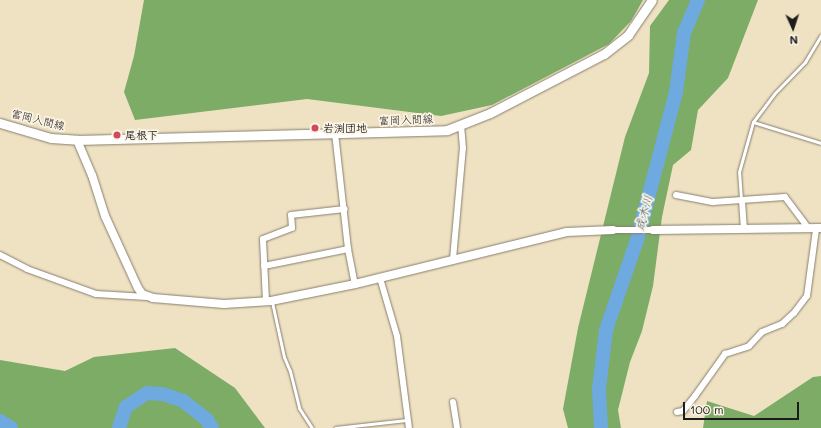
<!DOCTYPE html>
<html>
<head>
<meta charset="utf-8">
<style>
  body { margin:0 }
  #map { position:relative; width:821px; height:428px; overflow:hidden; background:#efe2c2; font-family:Mali,"Klee One",sans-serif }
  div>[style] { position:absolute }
  .forest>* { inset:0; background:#7cac66 }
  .river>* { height:14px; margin:-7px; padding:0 7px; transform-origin:7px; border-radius:7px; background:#6eaadf }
  .roads { filter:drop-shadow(0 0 1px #867f6f) drop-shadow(0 0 1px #867f6f) }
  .service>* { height:3px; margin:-1.5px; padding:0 1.5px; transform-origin:1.5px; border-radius:1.5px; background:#fff }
  .minor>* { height:6px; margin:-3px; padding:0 3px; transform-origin:3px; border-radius:3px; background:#fff }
  .tertiary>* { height:8px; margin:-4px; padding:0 4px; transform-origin:4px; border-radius:4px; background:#fff }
  .secondary>* { height:9px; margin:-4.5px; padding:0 4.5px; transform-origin:4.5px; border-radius:4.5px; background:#fff }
  .dots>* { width:11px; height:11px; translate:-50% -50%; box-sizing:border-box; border:2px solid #fcf5e5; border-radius:50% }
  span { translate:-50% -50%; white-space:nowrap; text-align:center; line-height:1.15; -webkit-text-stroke:3.5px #fcf5e5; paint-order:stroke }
  .street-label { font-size:11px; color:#1c1c1c }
  .poi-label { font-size:11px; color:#1c1c1c; font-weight:700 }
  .left { translate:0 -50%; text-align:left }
  .water-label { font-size:12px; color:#3d556a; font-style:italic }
  .north { position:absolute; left:773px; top:8px; width:40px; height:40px; -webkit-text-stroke:3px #fcf5e5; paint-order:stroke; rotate:177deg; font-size:11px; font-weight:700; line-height:16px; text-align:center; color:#1c1c1c }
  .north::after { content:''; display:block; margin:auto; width:14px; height:18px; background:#1c1c1c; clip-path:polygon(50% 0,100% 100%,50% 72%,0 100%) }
  .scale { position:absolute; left:683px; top:402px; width:116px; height:18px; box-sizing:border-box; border:2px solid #1c1c1c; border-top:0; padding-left:5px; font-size:12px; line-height:14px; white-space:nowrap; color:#1c1c1c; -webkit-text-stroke:3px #fcf5e5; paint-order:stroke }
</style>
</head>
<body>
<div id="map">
  <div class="forest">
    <i style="clip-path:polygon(144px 0,643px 0,631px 21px,609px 44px,492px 105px,441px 116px,307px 99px,135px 120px,124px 92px,134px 56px)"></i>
    <i style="clip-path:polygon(669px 0,758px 0,728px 78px,698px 110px,691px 150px,673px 165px,662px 217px,653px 286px,642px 331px,630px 362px,618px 410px,621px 428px,568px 428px,563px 409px,578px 328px,625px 137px,649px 73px,650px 26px)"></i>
    <i style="clip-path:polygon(175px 348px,235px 388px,265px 428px,0 428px,0 360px,65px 371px,94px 357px)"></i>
    <i style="clip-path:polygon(821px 376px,821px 428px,703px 428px,707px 401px,754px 416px,813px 377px)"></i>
  </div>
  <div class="river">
    <i style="left:0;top:421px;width:13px;rotate:32deg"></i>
    <i style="left:119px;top:428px;width:22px;rotate:-72deg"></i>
    <i style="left:126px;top:407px;width:25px;rotate:-34deg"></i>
    <i style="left:147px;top:393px;width:16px;rotate:4deg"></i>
    <i style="left:163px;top:394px;width:21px;rotate:19deg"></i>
    <i style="left:183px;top:401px;width:31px;rotate:38deg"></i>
    <i style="left:207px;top:420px;width:9px;rotate:58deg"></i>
    <i style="left:601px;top:428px;width:39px;rotate:-93deg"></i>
    <i style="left:599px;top:389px;width:59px;rotate:-83.2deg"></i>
    <i style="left:606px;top:330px;width:95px;rotate:-71deg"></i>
    <i style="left:637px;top:240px;width:153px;rotate:-75.2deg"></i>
    <i style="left:676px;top:92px;width:60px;rotate:-82.3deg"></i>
    <i style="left:684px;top:33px;width:36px;rotate:-67deg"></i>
  </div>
  <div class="roads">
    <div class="service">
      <i style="left:753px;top:122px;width:71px;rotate:17.2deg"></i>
      <i style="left:741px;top:199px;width:27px;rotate:-94deg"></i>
      <i style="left:739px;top:172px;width:52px;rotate:-74.4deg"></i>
      <i style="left:753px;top:122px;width:35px;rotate:-53deg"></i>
      <i style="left:774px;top:94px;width:45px;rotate:-45.9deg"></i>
      <i style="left:805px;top:62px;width:31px;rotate:-59deg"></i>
      <i style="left:272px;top:302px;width:56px;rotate:77.7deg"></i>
      <i style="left:284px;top:357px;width:15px;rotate:67deg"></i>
      <i style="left:290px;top:371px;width:38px;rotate:76deg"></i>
      <i style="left:299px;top:408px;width:24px;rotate:57deg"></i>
      <i style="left:335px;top:428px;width:72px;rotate:-6.3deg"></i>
    </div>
    <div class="minor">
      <i style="left:335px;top:133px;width:117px;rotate:83.6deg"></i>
      <i style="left:348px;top:249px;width:36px;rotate:79deg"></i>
      <i style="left:676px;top:195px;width:38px;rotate:11deg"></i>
      <i style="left:713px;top:202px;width:72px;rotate:-4deg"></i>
      <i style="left:785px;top:197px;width:40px;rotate:53deg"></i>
      <i style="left:742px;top:201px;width:28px;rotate:86deg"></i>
      <i style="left:613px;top:230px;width:40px"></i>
      <i style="left:0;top:255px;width:30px;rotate:27deg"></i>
      <i style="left:27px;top:269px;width:73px;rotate:19.9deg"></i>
      <i style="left:96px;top:294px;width:51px;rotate:3.4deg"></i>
      <i style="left:453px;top:259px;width:111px;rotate:-84.9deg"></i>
      <i style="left:463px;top:148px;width:22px;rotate:-95deg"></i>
      <i style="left:264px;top:266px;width:86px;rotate:-11.4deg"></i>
      <i style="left:380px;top:278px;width:60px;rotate:73.7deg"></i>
      <i style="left:397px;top:336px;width:93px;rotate:82.6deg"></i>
      <i style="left:266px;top:301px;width:62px;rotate:-92.8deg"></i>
      <i style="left:263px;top:239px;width:31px;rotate:-21deg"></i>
      <i style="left:292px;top:228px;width:13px;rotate:-94deg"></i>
      <i style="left:291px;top:215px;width:54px;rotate:-6.3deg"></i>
      <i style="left:453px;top:402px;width:26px;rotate:81deg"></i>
      <i style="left:677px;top:412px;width:6px;rotate:-9deg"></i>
      <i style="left:683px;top:411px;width:19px;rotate:-51deg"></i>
      <i style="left:695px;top:396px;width:52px;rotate:-54.5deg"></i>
      <i style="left:725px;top:354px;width:25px;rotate:-18deg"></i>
      <i style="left:749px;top:346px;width:19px;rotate:-47deg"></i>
      <i style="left:762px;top:332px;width:22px;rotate:-22deg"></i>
      <i style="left:782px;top:324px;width:16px;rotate:-43deg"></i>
      <i style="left:794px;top:313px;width:21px;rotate:-53deg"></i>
      <i style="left:807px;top:296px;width:68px;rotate:-82.3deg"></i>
    </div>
    <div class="tertiary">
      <i style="left:77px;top:140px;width:38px;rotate:67deg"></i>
      <i style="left:92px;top:175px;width:43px;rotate:72.4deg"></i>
      <i style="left:105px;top:216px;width:79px;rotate:65.4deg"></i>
      <i style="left:138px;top:288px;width:7px;rotate:56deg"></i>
      <i style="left:142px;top:294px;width:12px;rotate:20deg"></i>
      <i style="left:153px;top:298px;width:71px;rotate:4.8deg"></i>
      <i style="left:224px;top:304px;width:47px;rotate:-3.7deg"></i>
      <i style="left:271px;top:301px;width:86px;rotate:-11.4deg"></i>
      <i style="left:355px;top:284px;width:218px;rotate:-13.8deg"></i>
      <i style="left:567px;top:232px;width:46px;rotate:-2.5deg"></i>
      <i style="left:653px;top:230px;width:168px;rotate:-0.7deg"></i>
    </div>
    <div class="secondary">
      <i style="left:0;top:123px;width:53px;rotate:16.4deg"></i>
      <i style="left:51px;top:138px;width:26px;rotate:4deg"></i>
      <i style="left:77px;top:140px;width:370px;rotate:-1.5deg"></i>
      <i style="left:447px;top:130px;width:46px;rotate:-21.6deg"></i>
      <i style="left:490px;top:113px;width:128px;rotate:-27.4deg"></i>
      <i style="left:604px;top:54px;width:31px;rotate:-38deg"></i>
      <i style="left:628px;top:35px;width:42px;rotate:-55.6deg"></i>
    </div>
  </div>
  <div class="dots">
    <i style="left:315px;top:128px;background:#d1495b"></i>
    <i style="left:117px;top:135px;background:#d1495b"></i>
  </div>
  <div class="street-label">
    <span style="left:38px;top:120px;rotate:14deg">富岡入間線</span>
    <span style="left:406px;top:120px;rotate:-2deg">富岡入間線</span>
  </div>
  <div class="poi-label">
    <span class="left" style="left:323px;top:128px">岩渕団地</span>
    <span class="left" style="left:125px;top:135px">尾根下</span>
  </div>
  <div class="water-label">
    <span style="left:644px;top:213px;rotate:-75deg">成木川</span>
  </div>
  <div class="north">N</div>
  <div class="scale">100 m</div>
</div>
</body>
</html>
